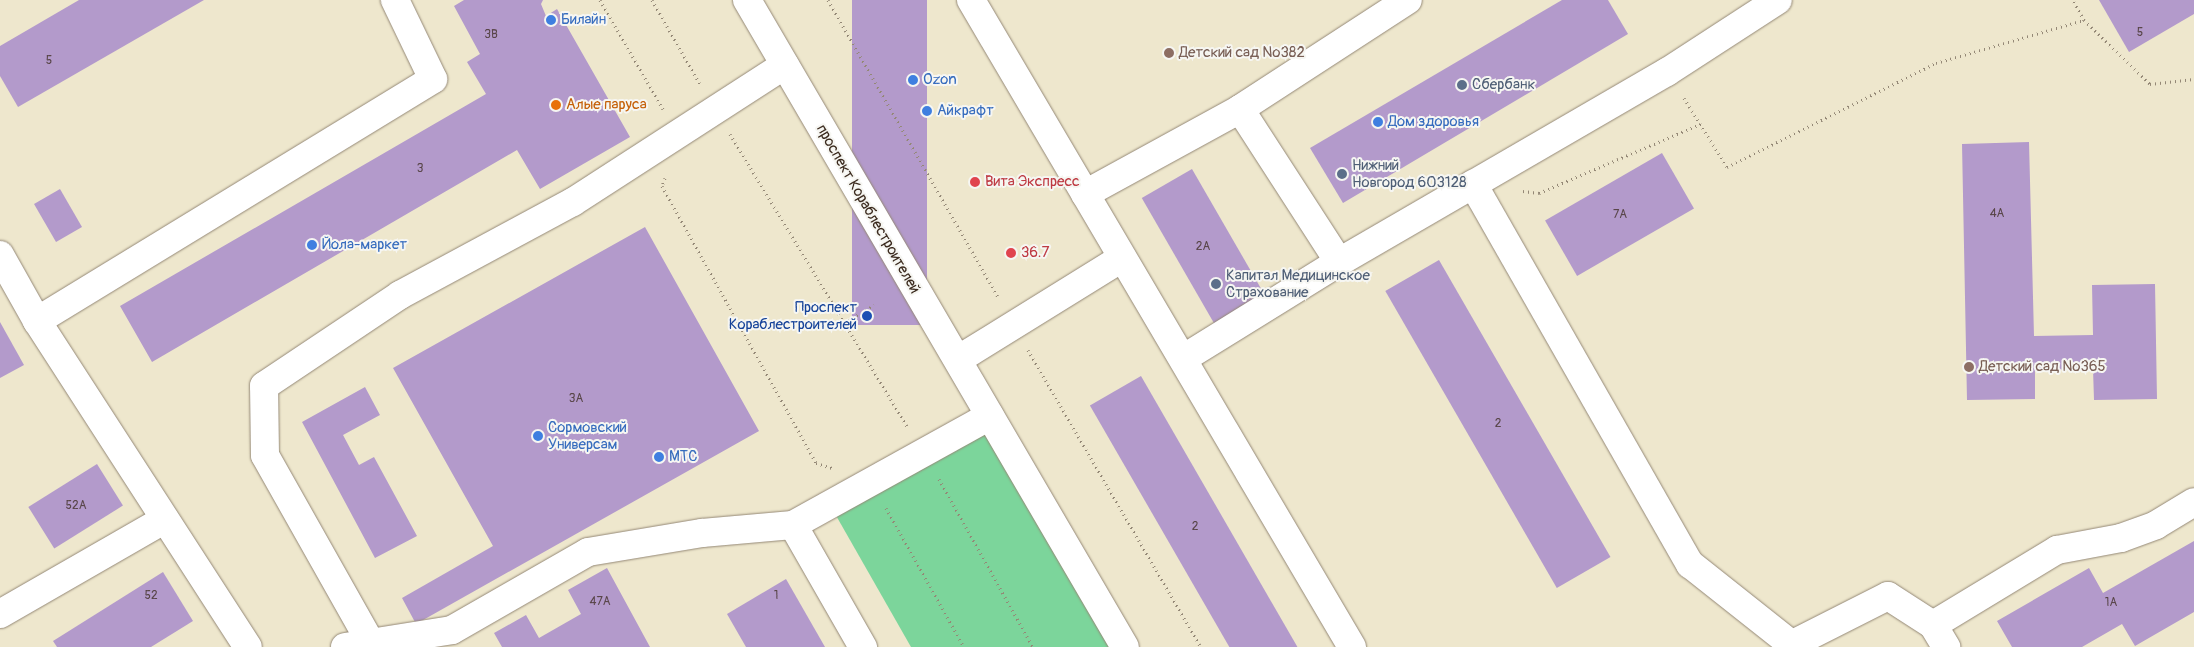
<!DOCTYPE html>
<html>
<head>
<meta charset="utf-8">
<style>
  body { margin:0 }
  #map { position:relative; width:2194px; height:647px; overflow:hidden; background:#eee7cd; font-family:Pangolin,sans-serif }
  div>[style] { position:absolute }
  .green>* { inset:0; background:#7cd59b }
  .building>* { inset:0; background:#b39acb; transform-origin:0 0 }
  .path>* { height:3px; margin-top:-1.5px; transform-origin:0; background:repeating-linear-gradient(90deg,#948876 0 1px,transparent 0 5px) }
  .roads { filter:drop-shadow(0 0 1px #948876) drop-shadow(0 0 1px #948876) }
  .minor>* { height:28px; margin:-14px; padding:0 14px; transform-origin:14px; border-radius:14px; background:#fff }
  .dots>* { width:14px; height:14px; translate:-50% -50%; box-sizing:border-box; border:2px solid #f6f6f2; border-radius:50% }
  span { translate:-50% -50%; white-space:nowrap; text-align:center; line-height:1.15; -webkit-text-stroke:4px #f6f6f2; paint-order:stroke }
  .number-label { font-size:12px; color:#594649 }
  .number-label span { -webkit-text-stroke-width:0 }
  .shop-label { font-size:15px; color:#366cbe }
  .left { translate:0 -50%; text-align:left }
  .education-label { font-size:15px; color:#785e54 }
  .service-label { font-size:15px; color:#4e5e75 }
  .food-label { font-size:15px; color:#c56008 }
  .health-label { font-size:15px; color:#be3a42 }
  .street-label { font-size:15px; color:#3b2a1e }
  .transit-label { font-size:15px; color:#164399 }
  .right { translate:-100% -50%; text-align:right }
</style>
</head>
<body>
<div id="map">
  <div class="green">
    <i style="clip-path:polygon(990px 416px,1125px 647px,911px 647px,830px 505px)"></i>
  </div>
  <div class="building">
    <i style="clip-path:polygon(79px 0,204px 0,18px 107px,0 76px,0 46px)"></i>
    <i style="clip-path:polygon(464px 0,543px 0,541px 4px,546px 16px,557px 9px,630px 137px,540px 189px,517px 150px,152px 362px,120px 306px,486px 94px,467px 62px,480px 54px,454px 6px)"></i>
    <i style="left:852px;top:0;width:75px;height:325px"></i>
    <i style="clip-path:polygon(1562px 0,1608px 0,1628px 34px,1343px 203px,1310px 148px)"></i>
    <i style="clip-path:polygon(2099px 0,2194px 0,2194px 14px,2129px 52px)"></i>
    <i style="clip-path:polygon(2029px 142px,2034px 336px,2093px 335px,2092px 285px,2155px 284px,2157px 399px,2094px 400px,2093px 369px,2035px 370px,2035px 399px,1967px 400px,1962px 144px)"></i>
    <i style="left:1662px;top:153px;width:64px;height:135px;rotate:60deg"></i>
    <i style="left:1192px;top:169px;width:146px;height:58px;rotate:60deg"></i>
    <i style="left:60px;top:189px;width:44px;height:30px;rotate:60deg"></i>
    <i style="clip-path:polygon(645px 227px,759px 431px,416px 624px,402px 598px,493px 546px,393px 368px)"></i>
    <i style="left:1439px;top:260px;width:343px;height:62px;rotate:60deg"></i>
    <i style="clip-path:polygon(0 322px,24px 365px,0 378px)"></i>
    <i style="left:1141px;top:376px;width:314px;height:59px;rotate:60deg"></i>
    <i style="clip-path:polygon(365px 387px,380px 415px,343px 435px,359px 465px,374px 457px,417px 536px,375px 558px,302px 422px)"></i>
    <i style="left:97px;top:464px;width:49px;height:81px;rotate:58deg"></i>
    <i style="clip-path:polygon(2194px 541px,2194px 612px,2135px 646px,2122px 624px,2082px 647px,2012px 647px,1997px 621px,2089px 568px,2103px 593px)"></i>
    <i style="clip-path:polygon(607px 568px,650px 647px,502px 647px,494px 633px,526px 615px,539px 638px,581px 614px,568px 590px)"></i>
    <i style="clip-path:polygon(163px 572px,193px 621px,151px 647px,57px 647px,53px 641px)"></i>
    <i style="clip-path:polygon(786px 579px,825px 647px,746px 647px,727px 614px)"></i>
  </div>
  <div class="path">
    <i style="left:600px;top:0;width:126px;rotate:60deg"></i>
    <i style="left:652px;top:0;width:97px;rotate:60.3deg"></i>
    <i style="left:828px;top:0;width:344px;rotate:60.2deg"></i>
    <i style="left:2084px;top:20px;width:92px;rotate:44.1deg"></i>
    <i style="left:2150px;top:84px;width:44px;rotate:-6.5deg"></i>
    <i style="left:1684px;top:98px;width:81px;rotate:58.1deg"></i>
    <i style="left:1727px;top:167px;width:233px;rotate:-26.5deg"></i>
    <i style="left:1936px;top:63px;width:154px;rotate:-16.2deg"></i>
    <i style="left:2084px;top:20px;width:23px;rotate:-119deg"></i>
    <i style="left:730px;top:134px;width:344px;rotate:58.8deg"></i>
    <i style="left:665px;top:178px;width:9px;rotate:111deg"></i>
    <i style="left:662px;top:186px;width:317px;rotate:60.9deg"></i>
    <i style="left:816px;top:463px;width:17px;rotate:17deg"></i>
    <i style="left:1523px;top:191px;width:16px;rotate:7deg"></i>
    <i style="left:1539px;top:193px;width:176px;rotate:-23.1deg"></i>
    <i style="left:844px;top:323px;width:35px;rotate:-31deg"></i>
    <i style="left:1028px;top:350px;width:344px;rotate:59.8deg"></i>
    <i style="left:939px;top:479px;width:193px;rotate:60.8deg"></i>
    <i style="left:886px;top:508px;width:159px;rotate:60.7deg"></i>
  </div>
  <div class="roads">
    <div class="minor">
      <i style="left:747px;top:0;width:749px;rotate:59.71deg"></i>
      <i style="left:971px;top:0;width:751px;rotate:59.51deg"></i>
      <i style="left:1240px;top:109px;width:200px;rotate:-33deg"></i>
      <i style="left:1473px;top:184px;width:438px;rotate:60.3deg"></i>
      <i style="left:1690px;top:564px;width:129px;rotate:38.4deg"></i>
      <i style="left:1085px;top:194px;width:177px;rotate:-28.7deg"></i>
      <i style="left:1240px;top:109px;width:182px;rotate:57.1deg"></i>
      <i style="left:1339px;top:262px;width:182px;rotate:148.2deg"></i>
      <i style="left:0;top:255px;width:76px;rotate:60.7deg"></i>
      <i style="left:37px;top:321px;width:388px;rotate:57.1deg"></i>
      <i style="left:1339px;top:262px;width:379px;rotate:-30.1deg"></i>
      <i style="left:1667px;top:72px;width:132px;rotate:-33deg"></i>
      <i style="left:37px;top:321px;width:464px;rotate:-31.4deg"></i>
      <i style="left:433px;top:79px;width:88px;rotate:-115.7deg"></i>
      <i style="left:959px;top:359px;width:192px;rotate:-31.8deg"></i>
      <i style="left:793px;top:525px;width:141px;rotate:60.2deg"></i>
      <i style="left:0;top:614px;width:190px;rotate:-29.9deg"></i>
      <i style="left:1933px;top:625px;width:145px;rotate:-31.2deg"></i>
      <i style="left:2057px;top:550px;width:65px;rotate:-10.6deg"></i>
      <i style="left:2121px;top:538px;width:37px;rotate:-20deg"></i>
      <i style="left:2156px;top:525px;width:44px;rotate:-31.2deg"></i>
      <i style="left:345px;top:647px;width:108px;rotate:-9deg"></i>
      <i style="left:452px;top:630px;width:157px;rotate:-29.8deg"></i>
      <i style="left:588px;top:552px;width:116px;rotate:-9.5deg"></i>
      <i style="left:702px;top:533px;width:91px;rotate:-5deg"></i>
      <i style="left:793px;top:525px;width:225px;rotate:-29deg"></i>
      <i style="left:373px;top:647px;width:220px;rotate:-119.4deg"></i>
      <i style="left:265px;top:455px;width:69px;rotate:-90.8deg"></i>
      <i style="left:264px;top:386px;width:164px;rotate:-33.8deg"></i>
      <i style="left:400px;top:295px;width:196px;rotate:-28.3deg"></i>
      <i style="left:573px;top:202px;width:252px;rotate:-32.9deg"></i>
      <i style="left:1787px;top:647px;width:113px;rotate:-26.8deg"></i>
      <i style="left:1888px;top:596px;width:54px;rotate:32.8deg"></i>
      <i style="left:1933px;top:625px;width:26px;rotate:59deg"></i>
    </div>
  </div>
  <div class="dots">
    <i style="left:551px;top:20px;background:#3f7fe0"></i>
    <i style="left:1169px;top:53px;background:#8d6e63"></i>
    <i style="left:913px;top:80px;background:#3f7fe0"></i>
    <i style="left:1462px;top:85px;background:#5c6f8a"></i>
    <i style="left:556px;top:105px;background:#e8710a"></i>
    <i style="left:927px;top:111px;background:#3f7fe0"></i>
    <i style="left:1378px;top:122px;background:#3f7fe0"></i>
    <i style="left:1342px;top:174px;background:#5c6f8a"></i>
    <i style="left:975px;top:182px;background:#e0444e"></i>
    <i style="left:312px;top:245px;background:#3f7fe0"></i>
    <i style="left:1011px;top:253px;background:#e0444e"></i>
    <i style="left:1216px;top:284px;background:#5c6f8a"></i>
    <i style="left:867px;top:316px;background:#1a4fb4"></i>
    <i style="left:1969px;top:367px;background:#8d6e63"></i>
    <i style="left:538px;top:436px;background:#3f7fe0"></i>
    <i style="left:659px;top:457px;background:#3f7fe0"></i>
  </div>
  <div class="number-label">
    <span style="left:2140px;top:33px">5</span>
    <span style="left:491px;top:35px">3В</span>
    <span style="left:49px;top:61px">5</span>
    <span style="left:420px;top:169px">3</span>
    <span style="left:1997px;top:214px">4А</span>
    <span style="left:1620px;top:215px">7А</span>
    <span style="left:1203px;top:247px">2А</span>
    <span style="left:576px;top:399px">3А</span>
    <span style="left:1498px;top:424px">2</span>
    <span style="left:76px;top:506px">52А</span>
    <span style="left:1195px;top:527px">2</span>
    <span style="left:151px;top:596px">52</span>
    <span style="left:776px;top:596px">1</span>
    <span style="left:600px;top:602px">47А</span>
    <span style="left:2111px;top:603px">1А</span>
  </div>
  <div class="shop-label">
    <span class="left" style="left:561px;top:20px">Билайн</span>
    <span class="left" style="left:923px;top:80px">Ozon</span>
    <span class="left" style="left:937px;top:111px">Айкрафт</span>
    <span class="left" style="left:1388px;top:122px">Дом здоровья</span>
    <span class="left" style="left:322px;top:245px">Йола-маркет</span>
    <span class="left" style="left:548px;top:436px">Сормовский<br>Универсам</span>
    <span class="left" style="left:669px;top:457px">МТС</span>
  </div>
  <div class="education-label">
    <span class="left" style="left:1179px;top:53px">Детский сад №382</span>
    <span class="left" style="left:1979px;top:367px">Детский сад №365</span>
  </div>
  <div class="service-label">
    <span class="left" style="left:1472px;top:85px">Сбербанк</span>
    <span class="left" style="left:1352px;top:174px">Нижний<br>Новгород 603128</span>
    <span class="left" style="left:1226px;top:284px">Капитал Медицинское<br>Страхование</span>
  </div>
  <div class="food-label">
    <span class="left" style="left:566px;top:105px">Алые паруса</span>
  </div>
  <div class="health-label">
    <span class="left" style="left:985px;top:182px">Вита Экспресс</span>
    <span class="left" style="left:1021px;top:253px">36.7</span>
  </div>
  <div class="street-label">
    <span style="left:868px;top:209px;rotate:60deg">проспект Кораблестроителей</span>
  </div>
  <div class="transit-label">
    <span class="right" style="left:857px;top:316px">Проспект<br>Кораблестроителей</span>
  </div>
</div>
</body>
</html>
